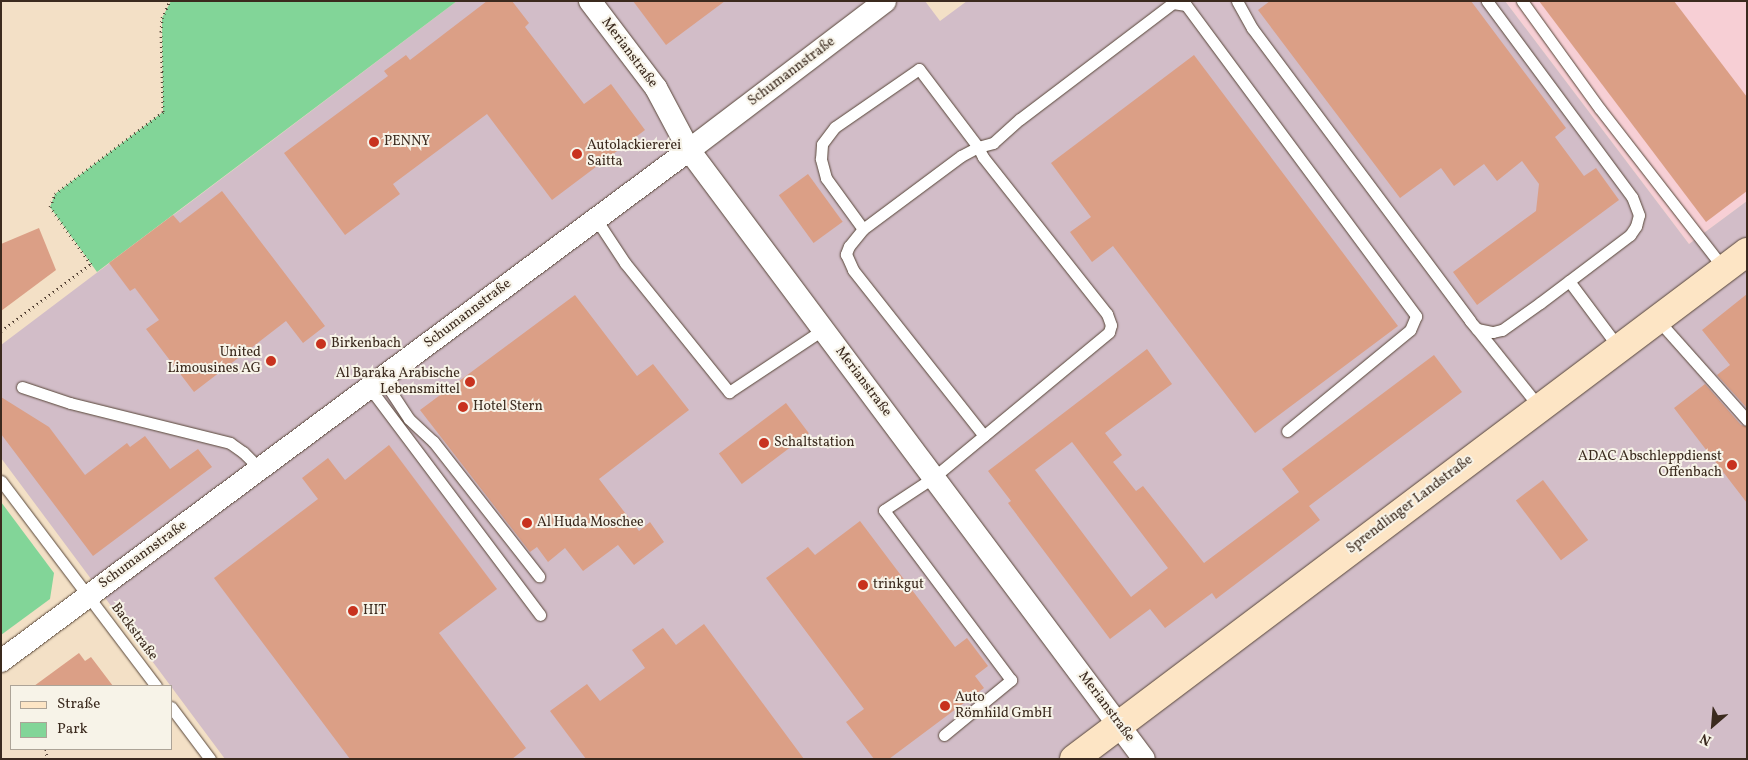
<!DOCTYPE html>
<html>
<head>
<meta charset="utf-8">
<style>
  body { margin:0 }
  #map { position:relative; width:1748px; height:760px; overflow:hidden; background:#f3e0c6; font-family:Vollkorn,serif }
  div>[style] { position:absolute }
  .built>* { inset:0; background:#f7cfd5 }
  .industrial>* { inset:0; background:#d2bdc8 }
  .green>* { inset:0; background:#82d598 }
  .building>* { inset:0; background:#db9f86; transform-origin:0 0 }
  .path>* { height:3px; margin-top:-1.5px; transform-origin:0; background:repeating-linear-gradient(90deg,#574537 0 1px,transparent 0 5px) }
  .roads { filter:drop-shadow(0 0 1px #574537) drop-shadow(0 0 1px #574537) }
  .lane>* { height:11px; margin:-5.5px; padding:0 5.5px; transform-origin:5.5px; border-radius:5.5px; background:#fff }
  .street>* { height:22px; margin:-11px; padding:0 11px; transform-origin:11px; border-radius:11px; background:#fff }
  .secondary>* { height:28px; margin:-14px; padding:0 14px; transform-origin:14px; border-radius:14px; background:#fde5c5 }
  .dots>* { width:14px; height:14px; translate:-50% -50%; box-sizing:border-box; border:2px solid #f7f3e8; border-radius:50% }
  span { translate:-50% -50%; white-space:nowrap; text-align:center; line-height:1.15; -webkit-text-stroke:4px #f7f3e8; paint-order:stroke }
  .street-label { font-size:14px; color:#3b2a1e }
  .poi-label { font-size:14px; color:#3b2a1e }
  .left { translate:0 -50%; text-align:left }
  .right { translate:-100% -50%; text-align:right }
  .frame { position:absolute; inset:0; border:2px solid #3b2a1e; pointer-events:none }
  .legend { position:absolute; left:10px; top:685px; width:162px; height:65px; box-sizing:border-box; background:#f7f3e8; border:1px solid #aca397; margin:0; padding:6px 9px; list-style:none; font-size:15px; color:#3b2a1e }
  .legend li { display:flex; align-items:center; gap:10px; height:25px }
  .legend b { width:25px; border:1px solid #aca397 }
  .north { position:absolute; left:1688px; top:700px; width:50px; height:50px; -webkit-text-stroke:4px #f7f3e8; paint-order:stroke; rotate:207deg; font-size:14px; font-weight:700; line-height:20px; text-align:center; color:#3b2a1e }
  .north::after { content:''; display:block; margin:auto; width:18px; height:22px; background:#3b2a1e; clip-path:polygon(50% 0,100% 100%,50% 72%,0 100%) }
</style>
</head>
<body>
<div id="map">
  <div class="built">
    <i style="clip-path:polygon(1505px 1px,1747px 1px,1747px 201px,1689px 244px)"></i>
  </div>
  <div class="industrial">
    <i style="clip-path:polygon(457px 1px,925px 1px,940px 21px,967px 1px,1505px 1px,1689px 244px,1747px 201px,1747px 759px,225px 759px,1px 458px,1px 345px)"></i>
  </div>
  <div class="green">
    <i style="clip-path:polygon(171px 1px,457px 1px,97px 272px,50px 207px,55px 194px,163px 112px,162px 18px)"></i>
    <i style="clip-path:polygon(1px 502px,54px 573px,50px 599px,1px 635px)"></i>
  </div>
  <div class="building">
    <i style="clip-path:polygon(487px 1px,512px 1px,529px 23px,525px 27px,584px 104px,611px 84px,645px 130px,552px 200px,487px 114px,393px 184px,400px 194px,345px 235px,284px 153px,388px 76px,384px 71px,406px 55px,410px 60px)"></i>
    <i style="clip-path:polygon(633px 1px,725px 1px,666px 45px)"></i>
    <i style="clip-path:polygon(1270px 1px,1471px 1px,1566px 128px,1555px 137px,1584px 176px,1596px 168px,1619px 200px,1477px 305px,1453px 272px,1536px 211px,1539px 184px,1522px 161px,1497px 181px,1484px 164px,1454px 186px,1441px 168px,1400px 198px,1258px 10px)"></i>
    <i style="clip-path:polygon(1539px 1px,1674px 1px,1747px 97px,1747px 191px,1706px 222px)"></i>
    <i style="clip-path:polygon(1194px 55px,1398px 326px,1255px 433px,1113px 246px,1092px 262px,1070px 232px,1091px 217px,1051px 163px)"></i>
    <i style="left:808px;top:174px;width:59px;height:36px;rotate:54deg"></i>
    <i style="clip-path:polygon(222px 191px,325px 326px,303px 343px,286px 321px,194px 392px,146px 329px,159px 320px,135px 288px,130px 291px,109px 263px,173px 215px,180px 223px)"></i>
    <i style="clip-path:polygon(39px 228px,56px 270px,1px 311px,1px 244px)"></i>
    <i style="clip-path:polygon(1747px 294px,1747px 408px,1717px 375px,1730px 365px,1702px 330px)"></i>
    <i style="clip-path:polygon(575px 295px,637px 376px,653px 364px,689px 410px,599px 479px,639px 531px,650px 522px,664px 542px,634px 565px,618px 545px,583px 571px,565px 548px,548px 562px,537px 547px,530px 552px,420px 410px)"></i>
    <i style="clip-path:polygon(evenodd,1147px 349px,1172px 384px,1105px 433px,1122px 455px,1113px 462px,1136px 491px,1143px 486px,1204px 563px,1299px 492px,1282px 469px,1434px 355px,1462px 392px,1309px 506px,1320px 520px,1216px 599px,1212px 593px,1165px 628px,1150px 609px,1110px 639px,1008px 503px,1011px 501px,988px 471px,1147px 349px,1072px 442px,1168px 568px,1131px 597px,1035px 470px,1072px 442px)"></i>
    <i style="clip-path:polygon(1705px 384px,1741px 425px,1747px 427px,1747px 503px,1674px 408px)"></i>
    <i style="clip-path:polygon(1px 397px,49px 427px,85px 475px,127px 443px,130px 447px,145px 436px,170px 469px,198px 449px,212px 467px,93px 556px,1px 434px)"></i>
    <i style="left:786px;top:403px;width:38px;height:84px;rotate:53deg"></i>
    <i style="clip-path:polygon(389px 445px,497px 589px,439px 633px,526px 748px,512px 759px,350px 759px,214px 578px,318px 499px,302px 478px,328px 458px,345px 480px)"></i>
    <i style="left:1543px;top:480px;width:75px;height:34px;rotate:53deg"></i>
    <i style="clip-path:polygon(860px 521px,955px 647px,967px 638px,988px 666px,975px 676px,984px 688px,889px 759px,874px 759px,846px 722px,864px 709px,766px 578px,808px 547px,815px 555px)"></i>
    <i style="clip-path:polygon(704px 624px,804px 759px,586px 759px,550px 711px,587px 684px,600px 701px,645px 668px,632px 650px,663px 628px,676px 645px)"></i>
    <i style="clip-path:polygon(79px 653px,85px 661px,91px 657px,113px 686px,34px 686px)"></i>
  </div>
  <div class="path">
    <i style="left:1px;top:331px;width:112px;rotate:-36.7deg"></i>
    <i style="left:91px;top:264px;width:70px;rotate:-125.7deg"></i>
    <i style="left:50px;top:207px;width:14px;rotate:-69deg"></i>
    <i style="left:55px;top:194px;width:136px;rotate:-37.2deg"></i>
    <i style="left:163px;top:112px;width:80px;rotate:-91.4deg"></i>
    <i style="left:161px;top:32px;width:14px;rotate:-86deg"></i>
    <i style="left:162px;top:18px;width:19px;rotate:-65deg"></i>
    <i style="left:46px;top:749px;width:10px;rotate:84deg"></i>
  </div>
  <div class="roads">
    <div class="lane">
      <i style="left:1237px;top:1px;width:31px;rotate:61deg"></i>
      <i style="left:1252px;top:28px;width:365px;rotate:53.3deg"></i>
      <i style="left:1470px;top:321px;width:11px;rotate:49deg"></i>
      <i style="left:1477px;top:329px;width:16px;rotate:11deg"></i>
      <i style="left:1493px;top:332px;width:9px;rotate:-13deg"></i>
      <i style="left:1502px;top:330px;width:47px;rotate:-35.4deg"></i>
      <i style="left:1540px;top:303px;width:113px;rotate:-37.1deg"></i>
      <i style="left:1630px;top:235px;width:11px;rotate:-56deg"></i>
      <i style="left:1636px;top:226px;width:11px;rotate:-75deg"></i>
      <i style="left:1639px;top:215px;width:19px;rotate:-111deg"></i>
      <i style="left:1632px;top:197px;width:244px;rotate:-126.5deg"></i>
      <i style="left:1522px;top:1px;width:133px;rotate:54.2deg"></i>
      <i style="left:1600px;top:109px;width:202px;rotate:52.2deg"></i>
      <i style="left:596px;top:219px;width:53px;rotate:56.6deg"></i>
      <i style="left:625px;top:263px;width:166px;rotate:51.1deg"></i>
      <i style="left:729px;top:392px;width:114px;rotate:-33.6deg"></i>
      <i style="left:863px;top:229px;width:63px;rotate:-126deg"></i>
      <i style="left:826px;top:178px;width:20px;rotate:-105deg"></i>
      <i style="left:821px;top:159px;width:15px;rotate:-86deg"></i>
      <i style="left:822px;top:144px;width:21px;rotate:-53deg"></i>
      <i style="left:835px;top:127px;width:102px;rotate:-34.6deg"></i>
      <i style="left:919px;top:69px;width:98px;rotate:52.9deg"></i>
      <i style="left:978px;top:147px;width:19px;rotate:152deg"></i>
      <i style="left:961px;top:156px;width:122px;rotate:143.3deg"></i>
      <i style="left:863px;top:229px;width:22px;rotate:129deg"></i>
      <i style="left:849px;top:246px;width:9px;rotate:111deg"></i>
      <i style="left:846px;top:254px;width:17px;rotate:66deg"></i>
      <i style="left:853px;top:270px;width:211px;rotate:51.7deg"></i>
      <i style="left:1569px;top:281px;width:84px;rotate:53.3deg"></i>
      <i style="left:1657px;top:319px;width:135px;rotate:48.3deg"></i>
      <i style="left:1477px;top:329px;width:101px;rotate:51.4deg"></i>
      <i style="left:382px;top:378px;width:49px;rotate:56.6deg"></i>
      <i style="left:409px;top:419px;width:33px;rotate:43deg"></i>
      <i style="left:433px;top:441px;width:172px;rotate:51.9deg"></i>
      <i style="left:22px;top:387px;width:51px;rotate:18.4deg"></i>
      <i style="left:70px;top:403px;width:165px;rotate:14deg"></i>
      <i style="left:230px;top:443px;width:16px;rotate:35deg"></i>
      <i style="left:243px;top:452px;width:24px;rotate:45deg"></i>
      <i style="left:369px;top:387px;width:285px;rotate:53.1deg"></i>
      <i style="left:1px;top:481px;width:257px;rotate:52.9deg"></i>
      <i style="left:171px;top:707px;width:65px;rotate:53.1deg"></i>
      <i style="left:944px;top:735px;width:87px;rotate:-39.4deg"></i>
      <i style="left:1011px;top:680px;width:212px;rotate:-126.8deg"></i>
      <i style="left:884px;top:510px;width:60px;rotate:-33.4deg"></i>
      <i style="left:934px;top:477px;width:227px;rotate:-39.6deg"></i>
      <i style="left:1109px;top:332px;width:7px;rotate:-74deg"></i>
      <i style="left:1111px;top:325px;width:12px;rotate:-110deg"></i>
      <i style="left:1107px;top:314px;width:200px;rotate:-128.3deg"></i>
      <i style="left:983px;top:157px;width:11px;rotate:-117deg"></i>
      <i style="left:978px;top:147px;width:16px;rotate:-15deg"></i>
      <i style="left:993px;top:143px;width:36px;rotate:-42deg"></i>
      <i style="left:1020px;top:119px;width:192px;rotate:-37.2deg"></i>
      <i style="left:1173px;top:3px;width:13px;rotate:9deg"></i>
      <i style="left:1186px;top:5px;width:387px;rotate:53.5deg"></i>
      <i style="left:1416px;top:316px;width:15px;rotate:113deg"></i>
      <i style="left:1410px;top:330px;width:159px;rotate:140.6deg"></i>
    </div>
    <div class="street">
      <i style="left:590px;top:1px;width:109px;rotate:52.8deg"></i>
      <i style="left:656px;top:88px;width:70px;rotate:62deg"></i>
      <i style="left:689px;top:150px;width:760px;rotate:53.24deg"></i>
      <i style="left:1px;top:661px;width:857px;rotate:-36.6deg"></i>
      <i style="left:689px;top:150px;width:246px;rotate:-37.2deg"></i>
    </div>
    <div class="secondary">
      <i style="left:1074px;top:759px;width:843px;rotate:-36.99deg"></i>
    </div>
  </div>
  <div class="dots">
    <i style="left:374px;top:142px;background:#c8321e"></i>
    <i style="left:577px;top:154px;background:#c8321e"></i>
    <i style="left:321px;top:344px;background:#c8321e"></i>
    <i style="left:271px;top:361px;background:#c8321e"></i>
    <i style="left:470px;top:382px;background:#c8321e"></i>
    <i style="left:463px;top:407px;background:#c8321e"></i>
    <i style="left:764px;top:443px;background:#c8321e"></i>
    <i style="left:1732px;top:465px;background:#c8321e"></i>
    <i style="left:527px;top:523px;background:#c8321e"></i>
    <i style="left:863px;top:585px;background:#c8321e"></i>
    <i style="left:353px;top:611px;background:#c8321e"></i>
    <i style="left:945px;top:706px;background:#c8321e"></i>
  </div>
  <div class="street-label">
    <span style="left:629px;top:53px;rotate:53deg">Merianstraße</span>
    <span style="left:792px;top:72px;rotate:-37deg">Schumannstraße</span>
    <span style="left:468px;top:314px;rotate:-37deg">Schumannstraße</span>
    <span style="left:863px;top:382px;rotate:53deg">Merianstraße</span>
    <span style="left:1410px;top:505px;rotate:-37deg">Sprendlinger Landstraße</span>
    <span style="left:143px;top:555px;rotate:-36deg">Schumannstraße</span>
    <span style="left:134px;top:632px;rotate:53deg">Backstraße</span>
    <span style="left:1106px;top:707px;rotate:53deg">Merianstraße</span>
  </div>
  <div class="poi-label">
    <span class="left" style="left:384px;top:142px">PENNY</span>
    <span class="left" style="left:587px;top:154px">Autolackiererei<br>Saitta</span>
    <span class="left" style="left:331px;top:344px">Birkenbach</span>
    <span class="right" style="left:261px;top:361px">United<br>Limousines AG</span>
    <span class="right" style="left:460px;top:382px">Al Baraka Arabische<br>Lebensmittel</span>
    <span class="left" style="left:473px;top:407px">Hotel Stern</span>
    <span class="left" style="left:774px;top:443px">Schaltstation</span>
    <span class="right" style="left:1722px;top:465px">ADAC Abschleppdienst<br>Offenbach</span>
    <span class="left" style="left:537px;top:523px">Al Huda Moschee</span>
    <span class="left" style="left:873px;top:585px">trinkgut</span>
    <span class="left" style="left:363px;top:611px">HIT</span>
    <span class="left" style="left:955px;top:706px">Auto<br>Römhild GmbH</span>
  </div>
  <div class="frame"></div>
  <ul class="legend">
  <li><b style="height:6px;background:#fde5c5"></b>Straße</li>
  <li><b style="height:14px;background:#82d598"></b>Park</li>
  </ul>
  <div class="north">N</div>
</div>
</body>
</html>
